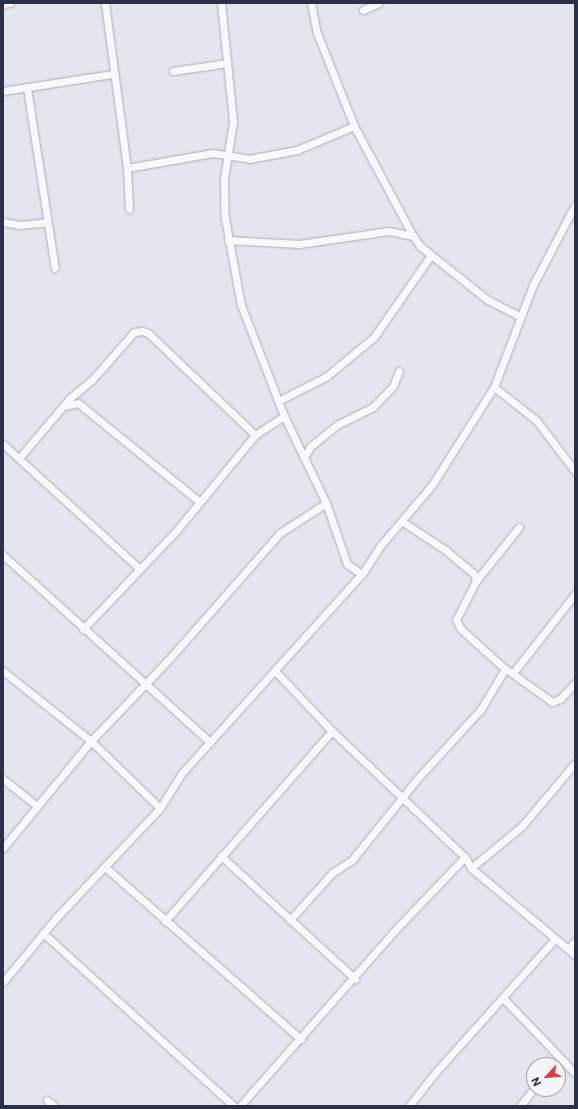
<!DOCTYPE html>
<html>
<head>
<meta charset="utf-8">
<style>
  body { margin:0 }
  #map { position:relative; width:578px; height:1109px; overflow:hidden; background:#e3e6ed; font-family:Commissioner,sans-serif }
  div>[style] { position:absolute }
  .roads { filter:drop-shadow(0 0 1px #abafbb) drop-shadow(0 0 1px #abafbb) }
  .minor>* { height:7px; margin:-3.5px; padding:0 3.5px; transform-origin:3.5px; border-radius:3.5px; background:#f7f8fa }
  span { translate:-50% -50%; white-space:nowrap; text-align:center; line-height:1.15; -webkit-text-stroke:3px #f4f5f9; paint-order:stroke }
  .frame { position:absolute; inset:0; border:4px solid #293047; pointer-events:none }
  .north { position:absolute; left:526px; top:1057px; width:40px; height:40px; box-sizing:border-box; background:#f4f5f9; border:1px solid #a3a6b2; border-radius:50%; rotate:244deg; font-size:11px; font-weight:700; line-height:16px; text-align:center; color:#293047 }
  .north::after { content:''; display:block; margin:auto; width:14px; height:18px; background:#db3f41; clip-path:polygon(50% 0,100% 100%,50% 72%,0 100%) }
</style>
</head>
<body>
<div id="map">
  <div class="roads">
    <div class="minor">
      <i style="left:105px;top:3px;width:166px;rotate:82.4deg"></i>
      <i style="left:127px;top:168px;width:41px;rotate:87.2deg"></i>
      <i style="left:221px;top:3px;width:120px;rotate:84.2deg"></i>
      <i style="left:233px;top:122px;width:58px;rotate:99deg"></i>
      <i style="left:224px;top:179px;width:39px;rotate:89deg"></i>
      <i style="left:225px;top:218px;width:88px;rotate:79.6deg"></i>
      <i style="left:241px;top:305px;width:119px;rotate:68.8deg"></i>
      <i style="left:284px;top:416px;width:97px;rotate:64.2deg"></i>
      <i style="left:326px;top:503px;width:65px;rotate:71deg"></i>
      <i style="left:347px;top:564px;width:18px;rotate:34deg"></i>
      <i style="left:311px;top:3px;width:31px;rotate:79deg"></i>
      <i style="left:317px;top:33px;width:100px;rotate:68.3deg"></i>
      <i style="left:354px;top:126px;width:125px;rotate:61.8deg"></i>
      <i style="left:413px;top:236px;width:12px;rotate:55deg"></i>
      <i style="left:420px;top:246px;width:87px;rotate:38.5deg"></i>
      <i style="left:488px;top:300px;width:35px;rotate:27deg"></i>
      <i style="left:3px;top:4px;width:7px;rotate:-8deg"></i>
      <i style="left:363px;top:10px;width:17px;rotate:-24deg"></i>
      <i style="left:173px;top:71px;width:55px;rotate:-8.4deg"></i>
      <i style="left:27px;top:88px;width:182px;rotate:81.2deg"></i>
      <i style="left:3px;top:91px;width:110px;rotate:-8.9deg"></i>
      <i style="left:127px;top:168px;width:87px;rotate:-9.9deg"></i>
      <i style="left:213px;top:153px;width:36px;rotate:9deg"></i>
      <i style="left:249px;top:159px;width:49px;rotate:-10.6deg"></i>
      <i style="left:297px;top:150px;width:62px;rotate:-22.8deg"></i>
      <i style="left:3px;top:222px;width:17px;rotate:10deg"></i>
      <i style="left:20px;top:225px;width:27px;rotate:-6deg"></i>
      <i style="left:228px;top:240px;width:71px;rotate:3.2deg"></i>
      <i style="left:299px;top:244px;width:91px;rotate:-8.2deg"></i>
      <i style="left:389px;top:231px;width:25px;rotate:12deg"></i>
      <i style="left:494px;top:387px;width:53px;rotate:38.2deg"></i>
      <i style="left:536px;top:420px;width:64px;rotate:52.6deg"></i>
      <i style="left:278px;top:401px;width:55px;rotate:-27deg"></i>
      <i style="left:327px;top:376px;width:61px;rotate:-39.7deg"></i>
      <i style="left:374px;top:337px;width:100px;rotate:-55.2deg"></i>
      <i style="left:64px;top:406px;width:14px;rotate:-12deg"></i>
      <i style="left:78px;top:403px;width:157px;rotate:39.1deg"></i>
      <i style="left:3px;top:444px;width:185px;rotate:42.4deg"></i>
      <i style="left:20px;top:457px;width:76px;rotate:-49.8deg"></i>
      <i style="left:69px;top:399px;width:30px;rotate:-40deg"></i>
      <i style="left:92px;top:380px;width:64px;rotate:-48.8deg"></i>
      <i style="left:134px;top:332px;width:8px;rotate:-7deg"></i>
      <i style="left:142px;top:331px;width:6px;rotate:18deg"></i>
      <i style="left:148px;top:333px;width:148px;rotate:43.6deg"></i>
      <i style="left:304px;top:457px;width:13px;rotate:-58deg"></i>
      <i style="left:311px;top:446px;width:33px;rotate:-39deg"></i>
      <i style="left:337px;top:425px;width:40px;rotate:-26.6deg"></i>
      <i style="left:373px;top:407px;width:29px;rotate:-46deg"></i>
      <i style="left:393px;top:386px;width:16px;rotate:-68deg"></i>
      <i style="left:3px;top:555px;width:279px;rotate:42.1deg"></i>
      <i style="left:476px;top:581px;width:69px;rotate:-51.5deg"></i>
      <i style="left:83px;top:629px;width:135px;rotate:-46.5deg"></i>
      <i style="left:176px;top:531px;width:124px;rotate:-50.5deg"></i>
      <i style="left:255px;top:435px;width:35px;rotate:-33deg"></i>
      <i style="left:3px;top:671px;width:112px;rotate:38.5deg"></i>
      <i style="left:91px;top:741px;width:96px;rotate:44.2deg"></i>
      <i style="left:275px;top:671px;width:83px;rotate:46.5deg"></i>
      <i style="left:332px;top:731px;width:183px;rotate:43.5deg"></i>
      <i style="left:465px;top:857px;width:13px;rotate:61deg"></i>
      <i style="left:471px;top:868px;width:136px;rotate:39.9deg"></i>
      <i style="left:509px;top:671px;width:53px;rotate:35.8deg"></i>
      <i style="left:552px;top:702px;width:9px;rotate:-21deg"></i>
      <i style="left:560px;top:699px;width:22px;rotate:-47deg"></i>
      <i style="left:513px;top:673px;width:100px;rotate:-51.9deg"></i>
      <i style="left:3px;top:779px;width:43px;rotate:38.5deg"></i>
      <i style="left:3px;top:848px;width:139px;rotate:-50.6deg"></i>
      <i style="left:91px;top:741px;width:116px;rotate:-46.4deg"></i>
      <i style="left:171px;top:657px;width:165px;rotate:-48.7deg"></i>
      <i style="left:280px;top:533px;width:55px;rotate:-33.1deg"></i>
      <i style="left:221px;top:856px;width:182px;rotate:42.5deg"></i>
      <i style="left:105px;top:867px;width:261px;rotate:41.3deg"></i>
      <i style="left:471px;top:868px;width:66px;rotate:-39.5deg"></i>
      <i style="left:522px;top:826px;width:82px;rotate:-49.9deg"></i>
      <i style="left:290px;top:920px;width:63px;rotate:-48.2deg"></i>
      <i style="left:332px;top:873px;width:24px;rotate:-33deg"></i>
      <i style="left:352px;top:860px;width:105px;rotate:-51.2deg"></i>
      <i style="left:418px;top:778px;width:93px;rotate:-47.6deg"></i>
      <i style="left:481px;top:709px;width:47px;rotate:-59deg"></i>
      <i style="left:505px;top:669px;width:59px;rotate:-137.7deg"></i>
      <i style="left:461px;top:629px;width:10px;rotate:-119deg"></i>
      <i style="left:456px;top:620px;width:44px;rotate:-62.9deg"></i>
      <i style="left:476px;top:581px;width:7px;rotate:-106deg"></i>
      <i style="left:474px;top:574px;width:35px;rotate:-140deg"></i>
      <i style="left:447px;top:551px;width:53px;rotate:-146.6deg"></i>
      <i style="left:165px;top:921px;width:253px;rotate:-48.7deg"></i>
      <i style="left:43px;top:933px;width:258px;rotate:42.2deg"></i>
      <i style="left:568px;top:949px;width:11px;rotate:-49deg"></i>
      <i style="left:3px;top:982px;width:83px;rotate:-50.4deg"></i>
      <i style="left:56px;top:918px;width:151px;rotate:-46.6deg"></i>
      <i style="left:160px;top:808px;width:40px;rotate:-58deg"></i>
      <i style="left:181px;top:774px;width:270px;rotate:-47.9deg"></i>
      <i style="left:362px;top:574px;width:35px;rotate:-57deg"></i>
      <i style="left:381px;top:545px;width:79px;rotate:-49.6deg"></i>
      <i style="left:432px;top:485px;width:116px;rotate:-57.7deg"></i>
      <i style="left:494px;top:387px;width:109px;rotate:-69.1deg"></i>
      <i style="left:533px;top:285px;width:90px;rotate:-62.3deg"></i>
      <i style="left:503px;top:998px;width:104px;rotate:46.2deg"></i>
      <i style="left:47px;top:1100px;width:9px;rotate:41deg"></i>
      <i style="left:240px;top:1106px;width:239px;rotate:-48.6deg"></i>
      <i style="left:398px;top:927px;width:97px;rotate:-46.3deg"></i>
      <i style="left:409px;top:1106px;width:42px;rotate:-51.8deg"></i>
      <i style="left:435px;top:1073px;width:180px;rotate:-48.2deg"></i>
      <i style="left:520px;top:1106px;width:22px;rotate:-51deg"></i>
    </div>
  </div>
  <div class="frame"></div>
  <div class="north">N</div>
</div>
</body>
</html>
